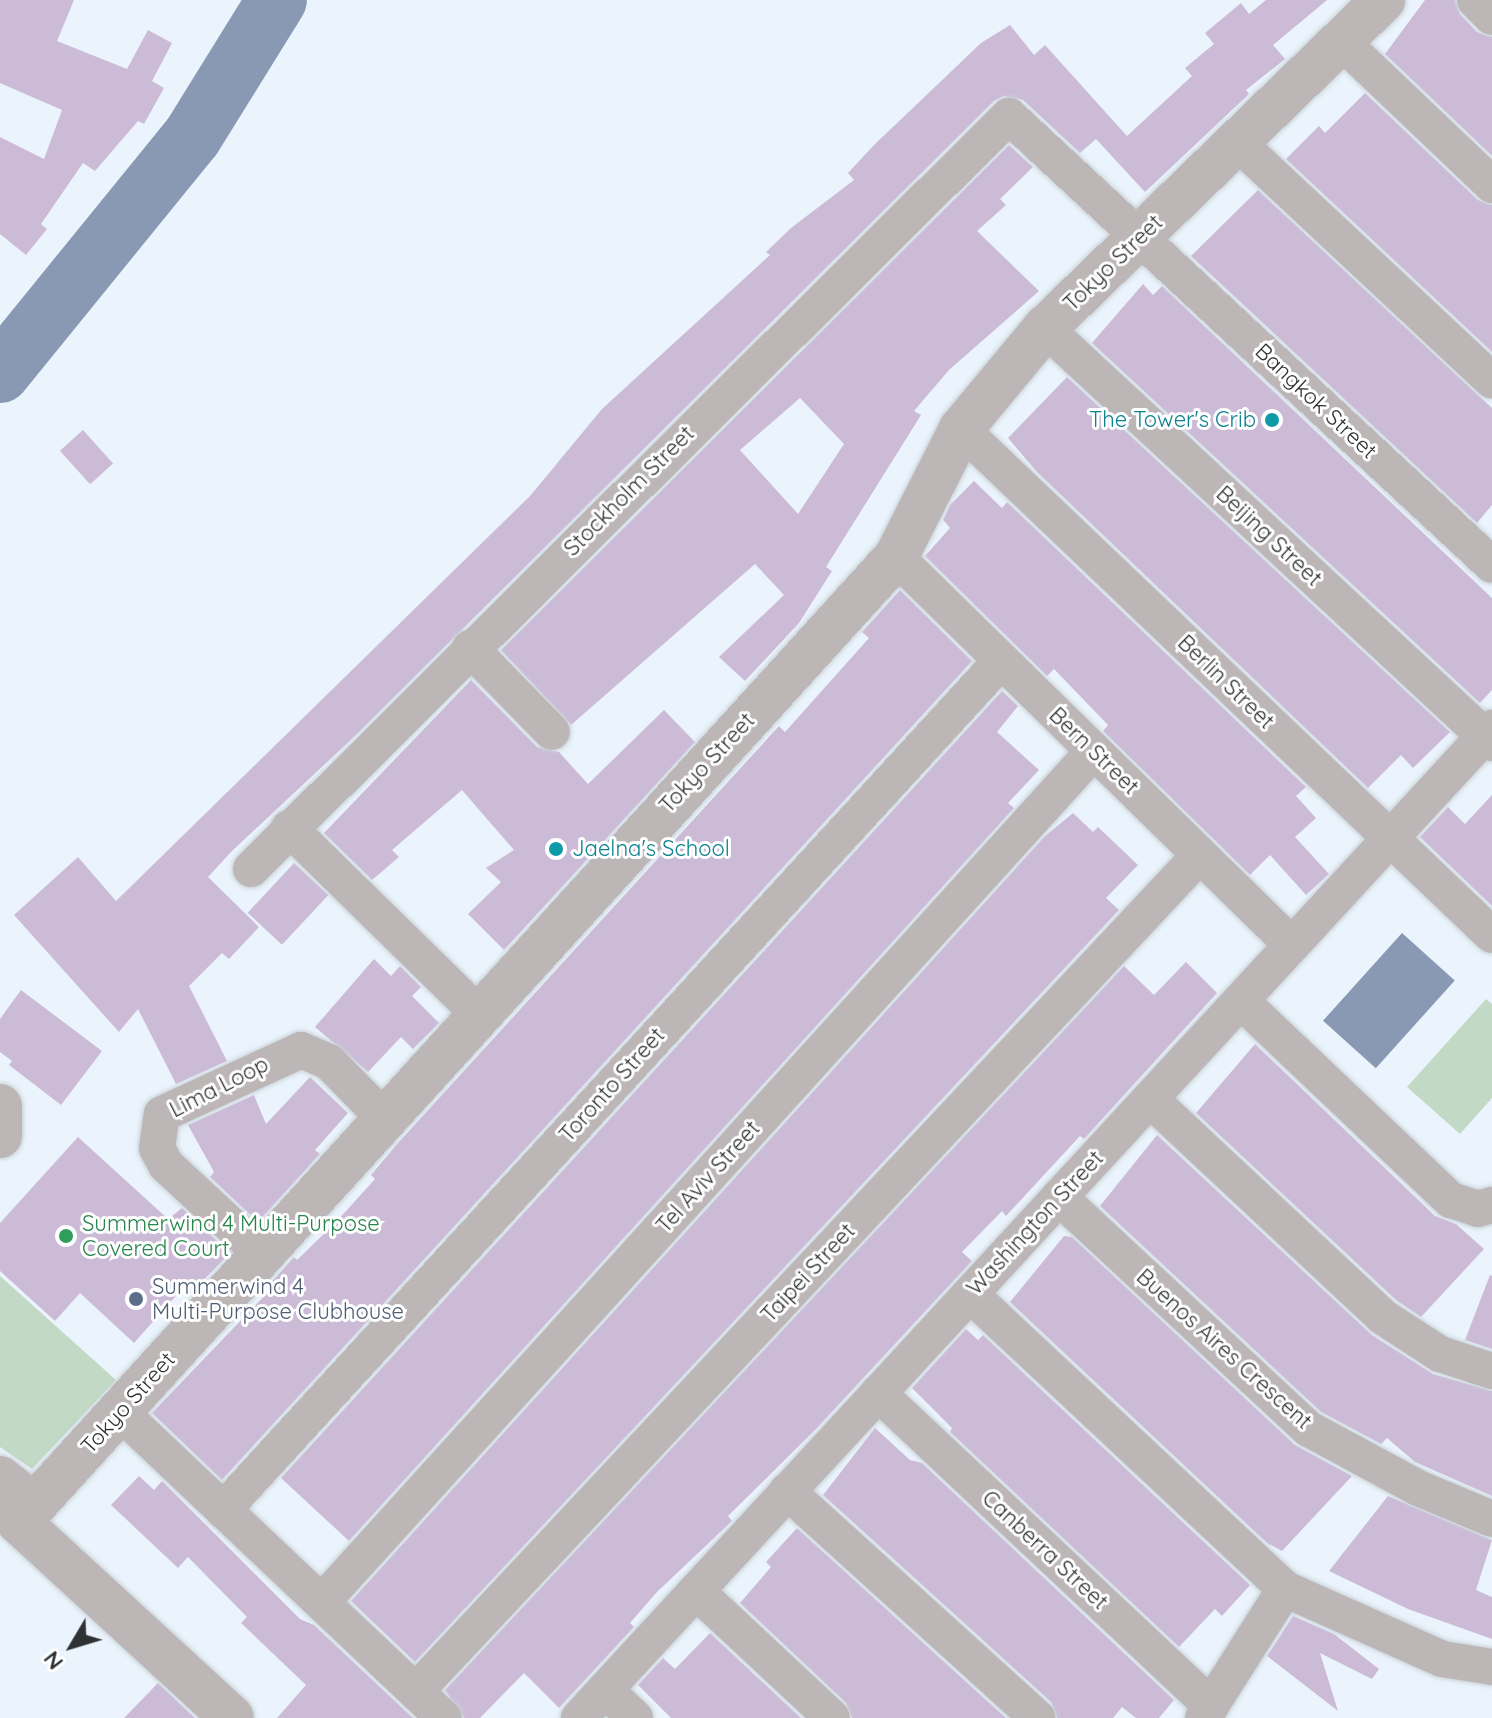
<!DOCTYPE html>
<html>
<head>
<meta charset="utf-8">
<style>
  body { margin:0 }
  #map { position:relative; width:1492px; height:1718px; overflow:hidden; background:#ebf4fc; font-family:Quicksand,sans-serif }
  div>[style] { position:absolute }
  .green>* { inset:0; background:#c2d9c5 }
  .water>* { inset:0; background:#8999b3; transform-origin:0 0 }
  .river>* { height:60px; margin:-30px; padding:0 30px; transform-origin:30px; border-radius:30px; background:#8999b3 }
  .building>* { inset:0; background:#ccbbd7; transform-origin:0 0 }
  .roads { filter:drop-shadow(0 0 2px #c9d1d8) drop-shadow(0 0 2px #c9d1d8) }
  .minor>* { height:36px; margin:-18px; padding:0 18px; transform-origin:18px; border-radius:18px; background:#bcb6b6 }
  .tertiary>* { height:44px; margin:-22px; padding:0 22px; transform-origin:22px; border-radius:22px; background:#bcb6b6 }
  .dots>* { width:22px; height:22px; translate:-50% -50%; box-sizing:border-box; border:4px solid #fff; border-radius:50% }
  span { translate:-50% -50%; white-space:nowrap; text-align:center; line-height:1.15; -webkit-text-stroke:6px #fff; paint-order:stroke }
  .street-label { font-size:22px; color:#2f3235 }
  .culture-label { font-size:22px; color:#0d838f }
  .right { translate:-100% -50%; text-align:right }
  .left { translate:0 -50%; text-align:left }
  .leisure-label { font-size:22px; color:#27864d }
  .service-label { font-size:22px; color:#4e5e75 }
  .north { position:absolute; left:32px; top:1606px; width:80px; height:80px; -webkit-text-stroke:6px #fff; paint-order:stroke; rotate:232deg; font-size:22px; font-weight:700; line-height:32px; text-align:center; color:#2f3235 }
  .north::after { content:''; display:block; margin:auto; width:28px; height:36px; background:#2f3235; clip-path:polygon(50% 0,100% 100%,50% 72%,0 100%) }
</style>
</head>
<body>
<div id="map">
  <div class="green">
    <i style="clip-path:polygon(1486px 999px,1492px 1004px,1492px 1098px,1460px 1134px,1407px 1087px)"></i>
    <i style="clip-path:polygon(0 1276px,116px 1380px,32px 1469px,0 1447px)"></i>
  </div>
  <div class="water">
    <i style="left:1402px;top:933px;width:71px;height:118px;rotate:42deg"></i>
  </div>
  <div class="river">
    <i style="left:0;top:373px;width:304px;rotate:-50.9deg"></i>
    <i style="left:192px;top:137px;width:161px;rotate:-58.2deg"></i>
  </div>
  <div class="building">
    <i style="clip-path:polygon(0 0,74px 0,57px 41px,127px 69px,148px 30px,172px 43px,152px 81px,164px 88px,144px 124px,138px 121px,95px 171px,83px 163px,41px 224px,47px 229px,26px 255px,0 234px,0 137px,44px 159px,62px 110px,0 83px)"></i>
    <i style="clip-path:polygon(1266px 0,1327px 0,1273px 45px,1285px 59px,1246px 90px,1249px 94px,1145px 192px,1096px 139px,1080px 153px,1023px 100px,1004px 96px,994px 101px,356px 735px,232px 851px,208px 877px,259px 927px,229px 959px,222px 953px,189px 986px,227px 1061px,176px 1084px,138px 1009px,119px 1032px,14px 915px,78px 857px,116px 901px,530px 496px,602px 409px,770px 255px,766px 252px,791px 228px,854px 180px,848px 173px,874px 145px,981px 43px,1010px 25px,1034px 55px,1045px 45px,1127px 136px,1192px 76px,1185px 68px,1214px 44px,1205px 33px,1241px 3px,1249px 14px)"></i>
    <i style="clip-path:polygon(1425px 0,1455px 0,1460px 14px,1477px 32px,1492px 37px,1492px 156px,1385px 54px)"></i>
    <i style="clip-path:polygon(1365px 93px,1478px 200px,1492px 205px,1492px 352px,1286px 159px,1319px 126px,1325px 133px)"></i>
    <i style="clip-path:polygon(evenodd,1009px 145px,1033px 167px,1000px 199px,1006px 205px,977px 231px,1039px 291px,949px 370px,914px 411px,921px 415px,826px 567px,832px 571px,799px 623px,745px 681px,719px 657px,784px 595px,755px 564px,571px 725px,501px 650px,1009px 145px,800px 398px,844px 444px,798px 514px,740px 450px,800px 398px)"></i>
    <i style="clip-path:polygon(1258px 190px,1492px 408px,1492px 505px,1477px 523px,1191px 256px)"></i>
    <i style="clip-path:polygon(1143px 284px,1153px 295px,1162px 286px,1492px 598px,1492px 690px,1480px 703px,1092px 343px)"></i>
    <i style="clip-path:polygon(1067px 377px,1450px 732px,1413px 768px,1401px 755px,1368px 788px,1037px 472px,1008px 438px)"></i>
    <i style="left:83px;top:430px;width:45px;height:31px;rotate:48deg"></i>
    <i style="clip-path:polygon(974px 481px,1002px 508px,1007px 502px,1306px 787px,1296px 796px,1316px 818px,1295px 837px,1329px 874px,1306px 895px,1270px 855px,1250px 875px,1103px 731px,1108px 725px,1054px 669px,1047px 676px,925px 556px,950px 528px,943px 520px,950px 505px)"></i>
    <i style="clip-path:polygon(900px 590px,972px 661px,222px 1480px,152px 1413px,270px 1290px,267px 1287px,294px 1257px,297px 1260px,337px 1221px,375px 1179px,371px 1175px,398px 1143px,779px 726px,785px 732px,869px 638px,862px 632px)"></i>
    <i style="clip-path:polygon(471px 680px,537px 747px,559px 752px,588px 784px,664px 710px,695px 742px,504px 950px,468px 914px,501px 882px,486px 868px,514px 850px,462px 790px,392px 850px,399px 857px,372px 880px,324px 833px)"></i>
    <i style="clip-path:polygon(1002px 691px,1018px 706px,997px 732px,1039px 770px,1008px 803px,1014px 808px,349px 1541px,281px 1478px)"></i>
    <i style="clip-path:polygon(1492px 795px,1492px 906px,1420px 837px,1448px 807px,1465px 824px)"></i>
    <i style="clip-path:polygon(1073px 813px,1093px 832px,1098px 827px,1138px 865px,1106px 898px,1119px 910px,415px 1662px,351px 1601px,1044px 837px)"></i>
    <i style="left:294px;top:863px;width:47px;height:68px;rotate:43deg"></i>
    <i style="clip-path:polygon(374px 959px,391px 976px,400px 966px,421px 987px,412px 996px,439px 1023px,413px 1049px,401px 1037px,368px 1072px,315px 1027px)"></i>
    <i style="clip-path:polygon(1186px 962px,1217px 993px,1084px 1139px,1080px 1136px,1006px 1216px,1002px 1211px,962px 1252px,972px 1261px,817px 1428px,728px 1516px,732px 1521px,657px 1592px,630px 1623px,634px 1627px,571px 1695px,559px 1708px,524px 1673px,480px 1718px,464px 1718px,445px 1690px,1124px 966px,1154px 995px)"></i>
    <i style="clip-path:polygon(21px 990px,102px 1051px,61px 1105px,9px 1065px,12px 1061px,0 1052px,0 1019px)"></i>
    <i style="clip-path:polygon(1255px 1044px,1435px 1216px,1456px 1224px,1484px 1249px,1421px 1317px,1396px 1300px,1196px 1113px)"></i>
    <i style="clip-path:polygon(310px 1077px,348px 1113px,315px 1150px,320px 1154px,258px 1222px,210px 1177px,214px 1172px,188px 1125px,254px 1095px,266px 1124px)"></i>
    <i style="clip-path:polygon(1157px 1135px,1372px 1335px,1433px 1374px,1492px 1391px,1492px 1496px,1415px 1462px,1387px 1438px,1381px 1444px,1321px 1412px,1100px 1206px)"></i>
    <i style="clip-path:polygon(78px 1137px,168px 1219px,182px 1208px,230px 1253px,189px 1295px,183px 1288px,134px 1343px,80px 1293px,55px 1321px,0 1271px,0 1223px)"></i>
    <i style="clip-path:polygon(1064px 1236px,1072px 1237px,1295px 1445px,1352px 1476px,1282px 1551px,1267px 1543px,1010px 1302px)"></i>
    <i style="clip-path:polygon(1490px 1275px,1492px 1276px,1492px 1349px,1465px 1340px)"></i>
    <i style="clip-path:polygon(966px 1329px,978px 1340px,983px 1335px,1250px 1585px,1222px 1616px,1215px 1609px,1179px 1647px,950px 1432px,952px 1428px,912px 1388px)"></i>
    <i style="clip-path:polygon(875px 1428px,910px 1460px,922px 1463px,1174px 1700px,1159px 1718px,1136px 1718px,1122px 1707px,1113px 1718px,1057px 1718px,1051px 1702px,823px 1495px)"></i>
    <i style="clip-path:polygon(139px 1476px,154px 1490px,162px 1481px,300px 1619px,314px 1625px,413px 1718px,277px 1718px,306px 1685px,241px 1623px,247px 1617px,188px 1557px,178px 1568px,111px 1505px)"></i>
    <i style="clip-path:polygon(1388px 1496px,1492px 1540px,1476px 1590px,1492px 1597px,1492px 1639px,1408px 1609px,1329px 1571px)"></i>
    <i style="clip-path:polygon(797px 1528px,1006px 1718px,852px 1718px,846px 1703px,740px 1603px,771px 1567px,766px 1562px)"></i>
    <i style="clip-path:polygon(1293px 1616px,1334px 1634px,1379px 1669px,1372px 1679px,1320px 1653px,1338px 1711px,1267px 1656px)"></i>
    <i style="clip-path:polygon(710px 1633px,801px 1718px,671px 1718px,638px 1685px,663px 1658px,675px 1669px)"></i>
    <i style="clip-path:polygon(158px 1683px,195px 1718px,124px 1718px)"></i>
  </div>
  <div class="roads">
    <div class="minor">
      <i style="left:1475px;top:0;width:24px;rotate:45deg"></i>
      <i style="left:1341px;top:41px;width:209px;rotate:43.6deg"></i>
      <i style="left:1237px;top:142px;width:349px;rotate:43.1deg"></i>
      <i style="left:1045px;top:328px;width:610px;rotate:42.87deg"></i>
      <i style="left:961px;top:429px;width:733px;rotate:43.62deg"></i>
      <i style="left:896px;top:557px;width:554px;rotate:44.42deg"></i>
      <i style="left:470px;top:648px;width:117px;rotate:45.7deg"></i>
      <i style="left:289px;top:828px;width:264px;rotate:44.4deg"></i>
      <i style="left:251px;top:869px;width:1068px;rotate:-44.81deg"></i>
      <i style="left:1009px;top:116px;width:659px;rotate:42.91deg"></i>
      <i style="left:1241px;top:1001px;width:289px;rotate:43.5deg"></i>
      <i style="left:1451px;top:1200px;width:28px;rotate:18deg"></i>
      <i style="left:1478px;top:1209px;width:15px;rotate:-16deg"></i>
      <i style="left:1150px;top:1099px;width:319px;rotate:43.1deg"></i>
      <i style="left:1383px;top:1317px;width:68px;rotate:33deg"></i>
      <i style="left:1440px;top:1354px;width:55px;rotate:18.1deg"></i>
      <i style="left:1059px;top:1197px;width:341px;rotate:42.9deg"></i>
      <i style="left:1309px;top:1429px;width:124px;rotate:28.4deg"></i>
      <i style="left:1418px;top:1488px;width:80px;rotate:22.7deg"></i>
      <i style="left:262px;top:1254px;width:131px;rotate:-137.2deg"></i>
      <i style="left:166px;top:1165px;width:19px;rotate:-118deg"></i>
      <i style="left:157px;top:1148px;width:34px;rotate:-82deg"></i>
      <i style="left:162px;top:1114px;width:153px;rotate:-24.7deg"></i>
      <i style="left:301px;top:1050px;width:30px;rotate:23deg"></i>
      <i style="left:329px;top:1062px;width:78px;rotate:45.5deg"></i>
      <i style="left:970px;top:1294px;width:432px;rotate:43.1deg"></i>
      <i style="left:1285px;top:1589px;width:172px;rotate:24deg"></i>
      <i style="left:1442px;top:1659px;width:51px;rotate:9.1deg"></i>
      <i style="left:878px;top:1393px;width:457px;rotate:43.2deg"></i>
      <i style="left:121px;top:1413px;width:444px;rotate:43.4deg"></i>
      <i style="left:787px;top:1491px;width:338px;rotate:42.2deg"></i>
      <i style="left:223px;top:1510px;width:1152px;rotate:-47.5deg"></i>
      <i style="left:696px;top:1591px;width:186px;rotate:43deg"></i>
      <i style="left:322px;top:1602px;width:1149px;rotate:-47.79deg"></i>
      <i style="left:605px;top:1690px;width:41px;rotate:43deg"></i>
      <i style="left:416px;top:1691px;width:1146px;rotate:-46.84deg"></i>
      <i style="left:579px;top:1718px;width:1347px;rotate:-47.32deg"></i>
      <i style="left:1203px;top:1718px;width:153px;rotate:-57.6deg"></i>
    </div>
    <div class="tertiary">
      <i style="left:0;top:1106px;width:30px;rotate:90deg"></i>
      <i style="left:0;top:1478px;width:19px;rotate:39deg"></i>
      <i style="left:15px;top:1490px;width:32px;rotate:83deg"></i>
      <i style="left:19px;top:1522px;width:289px;rotate:42.6deg"></i>
      <i style="left:19px;top:1522px;width:1304px;rotate:-47.74deg"></i>
      <i style="left:896px;top:557px;width:144px;rotate:-63.1deg"></i>
      <i style="left:961px;top:429px;width:131px;rotate:-50.3deg"></i>
      <i style="left:1045px;top:328px;width:471px;rotate:-44.1deg"></i>
    </div>
  </div>
  <div class="dots">
    <i style="left:1272px;top:420px;background:#0f9aa8"></i>
    <i style="left:556px;top:849px;background:#0f9aa8"></i>
    <i style="left:66px;top:1236px;background:#2e9e5b"></i>
    <i style="left:136px;top:1299px;background:#5c6f8a"></i>
  </div>
  <div class="street-label">
    <span style="left:1113px;top:263px;rotate:-44deg">Tokyo Street</span>
    <span style="left:1316px;top:401px;rotate:43deg">Bangkok Street</span>
    <span style="left:629px;top:491px;rotate:-45deg">Stockholm Street</span>
    <span style="left:1269px;top:536px;rotate:43deg">Beijing Street</span>
    <span style="left:1226px;top:682px;rotate:44deg">Berlin Street</span>
    <span style="left:1094px;top:751px;rotate:44deg">Bern Street</span>
    <span style="left:707px;top:763px;rotate:-47deg">Tokyo Street</span>
    <span style="left:612px;top:1085px;rotate:-48deg">Toronto Street</span>
    <span style="left:219px;top:1087px;rotate:-27deg">Lima Loop</span>
    <span style="left:708px;top:1177px;rotate:-48deg">Tel Aviv Street</span>
    <span style="left:1035px;top:1223px;rotate:-47deg">Washington Street</span>
    <span style="left:808px;top:1273px;rotate:-47deg">Taipei Street</span>
    <span style="left:1224px;top:1349px;rotate:42deg">Buenos Aires Crescent</span>
    <span style="left:128px;top:1403px;rotate:-48deg">Tokyo Street</span>
    <span style="left:1045px;top:1550px;rotate:43deg">Canberra Street</span>
  </div>
  <div class="culture-label">
    <span class="right" style="left:1256px;top:420px">The Tower's Crib</span>
    <span class="left" style="left:572px;top:849px">Jaelna's School</span>
  </div>
  <div class="leisure-label">
    <span class="left" style="left:82px;top:1236px">Summerwind 4 Multi-Purpose<br>Covered Court</span>
  </div>
  <div class="service-label">
    <span class="left" style="left:152px;top:1299px">Summerwind 4<br>Multi-Purpose Clubhouse</span>
  </div>
  <div class="north">N</div>
</div>
</body>
</html>
